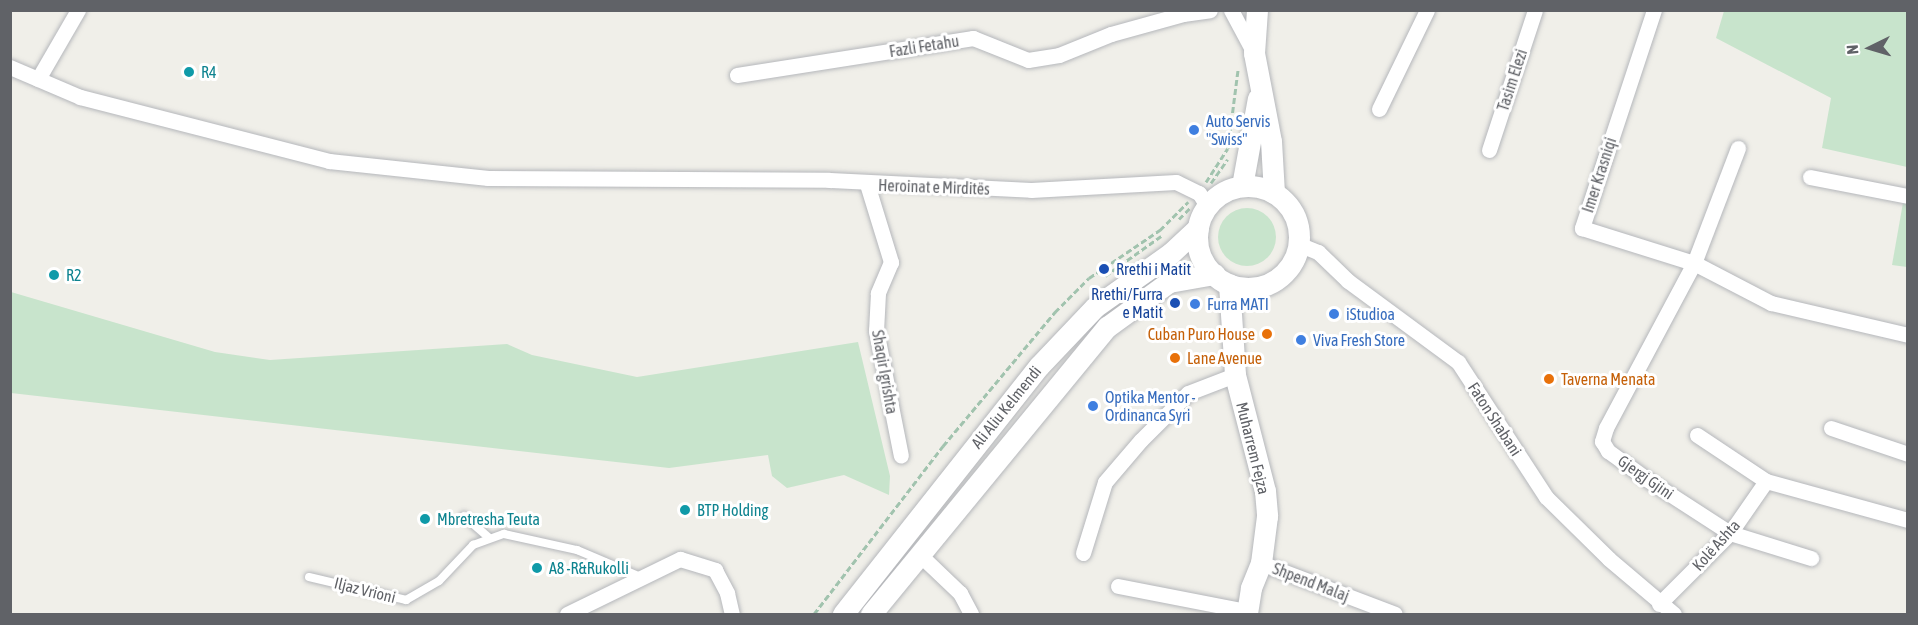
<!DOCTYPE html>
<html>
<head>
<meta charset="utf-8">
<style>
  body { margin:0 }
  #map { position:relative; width:1918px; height:625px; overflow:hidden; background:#f0efe9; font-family:"Asap Condensed",sans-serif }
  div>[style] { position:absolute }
  .green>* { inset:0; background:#c8e4cc }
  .round { border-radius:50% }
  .path>* { height:3px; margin-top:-1.5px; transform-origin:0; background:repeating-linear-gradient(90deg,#a1c3ae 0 6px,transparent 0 9px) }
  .roads { filter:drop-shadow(0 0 2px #b5b7bb) drop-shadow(0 0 2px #b5b7bb) }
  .lane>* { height:8px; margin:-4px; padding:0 4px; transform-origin:4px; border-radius:4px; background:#fff }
  .street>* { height:15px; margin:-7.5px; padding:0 7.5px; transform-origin:7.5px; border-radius:7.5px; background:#fff }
  .secondary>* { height:21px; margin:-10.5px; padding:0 10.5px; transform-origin:10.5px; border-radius:10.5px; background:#fff }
  .secondary>.ring { margin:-10.5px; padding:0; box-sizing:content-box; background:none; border:21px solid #fff; border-radius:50% }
  .dots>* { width:16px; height:16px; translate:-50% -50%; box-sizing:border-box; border:3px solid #fff; border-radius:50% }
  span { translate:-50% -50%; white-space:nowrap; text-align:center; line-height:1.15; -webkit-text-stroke:6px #fff; paint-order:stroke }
  .street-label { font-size:16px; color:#606267 }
  .culture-label { font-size:16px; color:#0d838f }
  .left { translate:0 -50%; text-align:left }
  .shop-label { font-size:16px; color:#366cbe }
  .transit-label { font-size:16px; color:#164399 }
  .right { translate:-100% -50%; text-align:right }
  .food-label { font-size:16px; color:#c56008 }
  .frame { position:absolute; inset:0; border:12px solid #606267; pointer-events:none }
  .north { position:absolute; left:1840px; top:18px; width:60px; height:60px; -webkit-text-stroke:4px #fff; paint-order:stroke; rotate:265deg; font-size:16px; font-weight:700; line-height:24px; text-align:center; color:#606267 }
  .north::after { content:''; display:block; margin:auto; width:21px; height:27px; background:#606267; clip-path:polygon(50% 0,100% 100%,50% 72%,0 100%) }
</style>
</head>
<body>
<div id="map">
  <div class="green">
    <i style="clip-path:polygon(1724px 11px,1907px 11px,1907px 167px,1822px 148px,1831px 98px,1716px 38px)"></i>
    <i style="clip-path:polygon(1907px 180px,1907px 267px,1892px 265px)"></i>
    <i class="round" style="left:1218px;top:208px;width:58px;height:58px"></i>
    <i style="clip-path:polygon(11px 292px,215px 352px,270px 360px,507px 344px,532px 355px,637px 377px,858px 342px,890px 476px,889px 495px,844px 475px,787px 488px,772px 476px,768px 455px,669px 468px,11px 393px)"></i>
  </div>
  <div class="path">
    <i style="left:1206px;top:182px;width:40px;rotate:-57.1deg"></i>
    <i style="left:1228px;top:148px;width:79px;rotate:-82.7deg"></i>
    <i style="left:1211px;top:183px;width:29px;rotate:-55deg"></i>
    <i style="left:1179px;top:219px;width:17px;rotate:-45deg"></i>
    <i style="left:1105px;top:276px;width:69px;rotate:-35.5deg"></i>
    <i style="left:814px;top:614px;width:212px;rotate:-52.5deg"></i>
    <i style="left:943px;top:446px;width:175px;rotate:-50.1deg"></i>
    <i style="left:1055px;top:312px;width:48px;rotate:-45deg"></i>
    <i style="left:1089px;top:278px;width:86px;rotate:-34.1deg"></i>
    <i style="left:1160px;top:230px;width:40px;rotate:-45deg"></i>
  </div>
  <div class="roads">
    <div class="lane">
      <i style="left:464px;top:516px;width:32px;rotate:41deg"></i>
      <i style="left:309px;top:577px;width:100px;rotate:13.3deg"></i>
      <i style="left:406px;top:600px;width:38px;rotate:-30deg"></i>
      <i style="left:439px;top:581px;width:50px;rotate:-46.6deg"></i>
      <i style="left:473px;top:545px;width:33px;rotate:-20deg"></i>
      <i style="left:504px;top:534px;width:75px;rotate:12.4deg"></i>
      <i style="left:577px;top:550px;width:69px;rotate:22.9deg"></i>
    </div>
    <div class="street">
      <i style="left:1231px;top:10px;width:49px;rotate:61.9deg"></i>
      <i style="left:1654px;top:10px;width:230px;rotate:108.3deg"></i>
      <i style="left:1582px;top:228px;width:117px;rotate:17.4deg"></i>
      <i style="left:1694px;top:263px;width:87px;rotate:27.5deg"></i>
      <i style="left:1771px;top:303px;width:141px;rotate:13.1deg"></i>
      <i style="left:10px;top:67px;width:76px;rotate:23.2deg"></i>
      <i style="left:80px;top:97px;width:257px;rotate:14.4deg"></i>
      <i style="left:329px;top:161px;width:160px;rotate:6.1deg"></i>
      <i style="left:488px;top:178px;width:341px;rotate:0.3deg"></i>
      <i style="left:829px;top:180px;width:202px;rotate:2.8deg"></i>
      <i style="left:1031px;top:190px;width:145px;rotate:-3.2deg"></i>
      <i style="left:1176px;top:182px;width:25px;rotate:26deg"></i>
      <i style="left:1199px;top:193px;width:15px;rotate:58deg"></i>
      <i style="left:737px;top:75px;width:239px;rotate:-8.9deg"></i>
      <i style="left:973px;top:38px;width:59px;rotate:21.8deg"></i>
      <i style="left:1028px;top:60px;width:31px;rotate:-9deg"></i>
      <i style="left:1059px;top:55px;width:56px;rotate:-22deg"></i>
      <i style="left:1111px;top:34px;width:75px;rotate:-15.5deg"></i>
      <i style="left:1183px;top:14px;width:27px;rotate:-8deg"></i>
      <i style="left:38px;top:79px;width:80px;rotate:-59.9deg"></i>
      <i style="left:1379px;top:109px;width:110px;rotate:-64.1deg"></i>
      <i style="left:1738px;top:148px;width:123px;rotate:110.9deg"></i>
      <i style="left:1694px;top:263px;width:187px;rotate:118.1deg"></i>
      <i style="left:1606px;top:428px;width:14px;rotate:107deg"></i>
      <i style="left:1602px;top:441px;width:12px;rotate:59deg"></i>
      <i style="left:1608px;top:451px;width:49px;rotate:35.9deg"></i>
      <i style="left:1648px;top:480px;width:98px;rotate:32.9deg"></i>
      <i style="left:1730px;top:533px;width:85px;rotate:17.2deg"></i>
      <i style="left:1489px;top:150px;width:147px;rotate:-71.8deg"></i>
      <i style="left:1810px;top:177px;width:100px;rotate:11deg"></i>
      <i style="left:867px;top:184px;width:82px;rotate:72.9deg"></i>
      <i style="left:891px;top:262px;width:34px;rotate:113deg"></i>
      <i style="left:878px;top:293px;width:37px;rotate:93deg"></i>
      <i style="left:876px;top:330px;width:128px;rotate:78.8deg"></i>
      <i style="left:1298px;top:244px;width:22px;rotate:22deg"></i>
      <i style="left:1318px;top:252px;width:42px;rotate:44deg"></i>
      <i style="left:1348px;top:281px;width:137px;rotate:36.4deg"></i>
      <i style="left:1458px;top:362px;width:161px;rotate:56.9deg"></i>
      <i style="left:1546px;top:497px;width:88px;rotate:44.5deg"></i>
      <i style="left:1609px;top:559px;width:85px;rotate:40.2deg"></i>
      <i style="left:1831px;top:428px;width:81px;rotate:18.7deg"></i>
      <i style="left:1697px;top:435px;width:83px;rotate:33.7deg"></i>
      <i style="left:1766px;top:481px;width:147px;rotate:15.4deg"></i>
      <i style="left:1083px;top:553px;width:74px;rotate:-72.8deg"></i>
      <i style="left:1105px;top:482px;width:55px;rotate:-49.4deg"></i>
      <i style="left:1141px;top:440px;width:66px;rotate:-45deg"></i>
      <i style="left:1188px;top:393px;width:50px;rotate:-21deg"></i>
      <i style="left:919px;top:554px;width:57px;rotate:43.6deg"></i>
      <i style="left:960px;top:593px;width:24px;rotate:62deg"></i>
      <i style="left:1261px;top:563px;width:143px;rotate:20.8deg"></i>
      <i style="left:1118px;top:586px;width:131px;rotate:11deg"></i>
      <i style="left:1659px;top:604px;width:100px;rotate:-45deg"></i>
      <i style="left:1730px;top:533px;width:63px;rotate:-55.3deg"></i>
      <i style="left:567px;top:614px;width:126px;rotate:-26deg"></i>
      <i style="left:680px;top:559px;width:37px;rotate:17deg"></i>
      <i style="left:715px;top:570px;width:26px;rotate:62deg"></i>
      <i style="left:727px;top:593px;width:22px;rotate:77deg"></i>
    </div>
    <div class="secondary">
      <i style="left:1257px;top:10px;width:43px;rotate:94deg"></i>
      <i style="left:1254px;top:53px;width:90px;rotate:79.1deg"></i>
      <i style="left:1271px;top:141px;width:52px;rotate:86.7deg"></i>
      <i style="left:1242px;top:186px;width:89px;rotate:-79.7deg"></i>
      <i class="ring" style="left:1197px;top:186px;width:81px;height:81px"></i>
      <i style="left:1229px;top:284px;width:91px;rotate:86.2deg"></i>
      <i style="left:1235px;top:375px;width:120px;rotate:75.5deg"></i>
      <i style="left:1265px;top:491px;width:25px;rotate:85deg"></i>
      <i style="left:1267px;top:516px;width:47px;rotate:97.3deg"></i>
      <i style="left:1261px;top:563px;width:27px;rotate:112deg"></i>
      <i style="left:1251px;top:588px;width:26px;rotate:99deg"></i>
      <i style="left:843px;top:614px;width:316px;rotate:-51.7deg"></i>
      <i style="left:1039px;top:366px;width:81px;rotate:-46.5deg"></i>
      <i style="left:1095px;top:307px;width:93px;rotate:-35.4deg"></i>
      <i style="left:1171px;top:253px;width:37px;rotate:-43deg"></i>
      <i style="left:871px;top:614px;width:372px;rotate:-50.6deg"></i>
      <i style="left:1107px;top:327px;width:77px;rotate:-36deg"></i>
      <i style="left:1169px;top:282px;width:46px;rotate:-10.1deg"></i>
    </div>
  </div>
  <div class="dots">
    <i style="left:189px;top:72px;background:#0f9aa8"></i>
    <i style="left:1194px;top:130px;background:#3f7fe0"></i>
    <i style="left:1104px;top:269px;background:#1a4fb4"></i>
    <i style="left:54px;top:275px;background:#0f9aa8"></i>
    <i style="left:1175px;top:303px;background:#1a4fb4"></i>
    <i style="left:1195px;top:304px;background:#3f7fe0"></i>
    <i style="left:1334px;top:314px;background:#3f7fe0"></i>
    <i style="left:1267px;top:334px;background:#e8710a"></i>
    <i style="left:1301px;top:340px;background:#3f7fe0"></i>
    <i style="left:1175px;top:358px;background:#e8710a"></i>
    <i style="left:1549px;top:379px;background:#e8710a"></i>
    <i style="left:1093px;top:406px;background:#3f7fe0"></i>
    <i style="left:685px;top:510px;background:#0f9aa8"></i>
    <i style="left:425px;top:519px;background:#0f9aa8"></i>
    <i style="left:537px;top:568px;background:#0f9aa8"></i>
  </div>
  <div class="street-label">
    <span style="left:924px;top:46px;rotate:-9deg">Fazli Fetahu</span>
    <span style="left:1512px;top:80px;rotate:-72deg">Tasim Elezi</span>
    <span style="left:1599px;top:175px;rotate:-72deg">Imer Krasniqi</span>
    <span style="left:934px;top:187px;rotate:2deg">Heroinat e Mirditës</span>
    <span style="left:885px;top:372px;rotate:80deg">Shaqir Igrishta</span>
    <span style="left:1006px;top:407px;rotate:-51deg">Ali Aliu Kelmendi</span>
    <span style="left:1495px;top:419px;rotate:57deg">Faton Shabani</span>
    <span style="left:1253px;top:448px;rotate:76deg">Muharrem Fejza</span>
    <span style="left:1646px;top:477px;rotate:35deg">Gjergj Gjini</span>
    <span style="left:1716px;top:545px;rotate:-48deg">Kolë Ashta</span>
    <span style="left:1311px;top:582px;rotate:21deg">Shpend Malaj</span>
    <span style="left:365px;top:590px;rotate:14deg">Iljaz Vrioni</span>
  </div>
  <div class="culture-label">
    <span class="left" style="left:201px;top:72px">R4</span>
    <span class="left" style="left:66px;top:275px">R2</span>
    <span class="left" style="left:697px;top:510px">BTP Holding</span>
    <span class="left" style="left:437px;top:519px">Mbretresha Teuta</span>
    <span class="left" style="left:549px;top:568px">A8 -R&amp;Rukolli</span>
  </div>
  <div class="shop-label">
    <span class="left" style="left:1206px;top:130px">Auto Servis<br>"Swiss"</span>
    <span class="left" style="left:1207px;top:304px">Furra MATI</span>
    <span class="left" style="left:1346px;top:314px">iStudioa</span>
    <span class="left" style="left:1313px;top:340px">Viva Fresh Store</span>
    <span class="left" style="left:1105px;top:406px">Optika Mentor -<br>Ordinanca Syri</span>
  </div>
  <div class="transit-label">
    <span class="left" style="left:1116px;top:269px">Rrethi i Matit</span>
    <span class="right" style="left:1163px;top:303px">Rrethi/Furra<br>e Matit</span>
  </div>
  <div class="food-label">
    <span class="right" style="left:1255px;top:334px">Cuban Puro House</span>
    <span class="left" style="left:1187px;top:358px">Lane Avenue</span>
    <span class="left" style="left:1561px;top:379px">Taverna Menata</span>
  </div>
  <div class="frame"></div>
  <div class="north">N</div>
</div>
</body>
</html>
